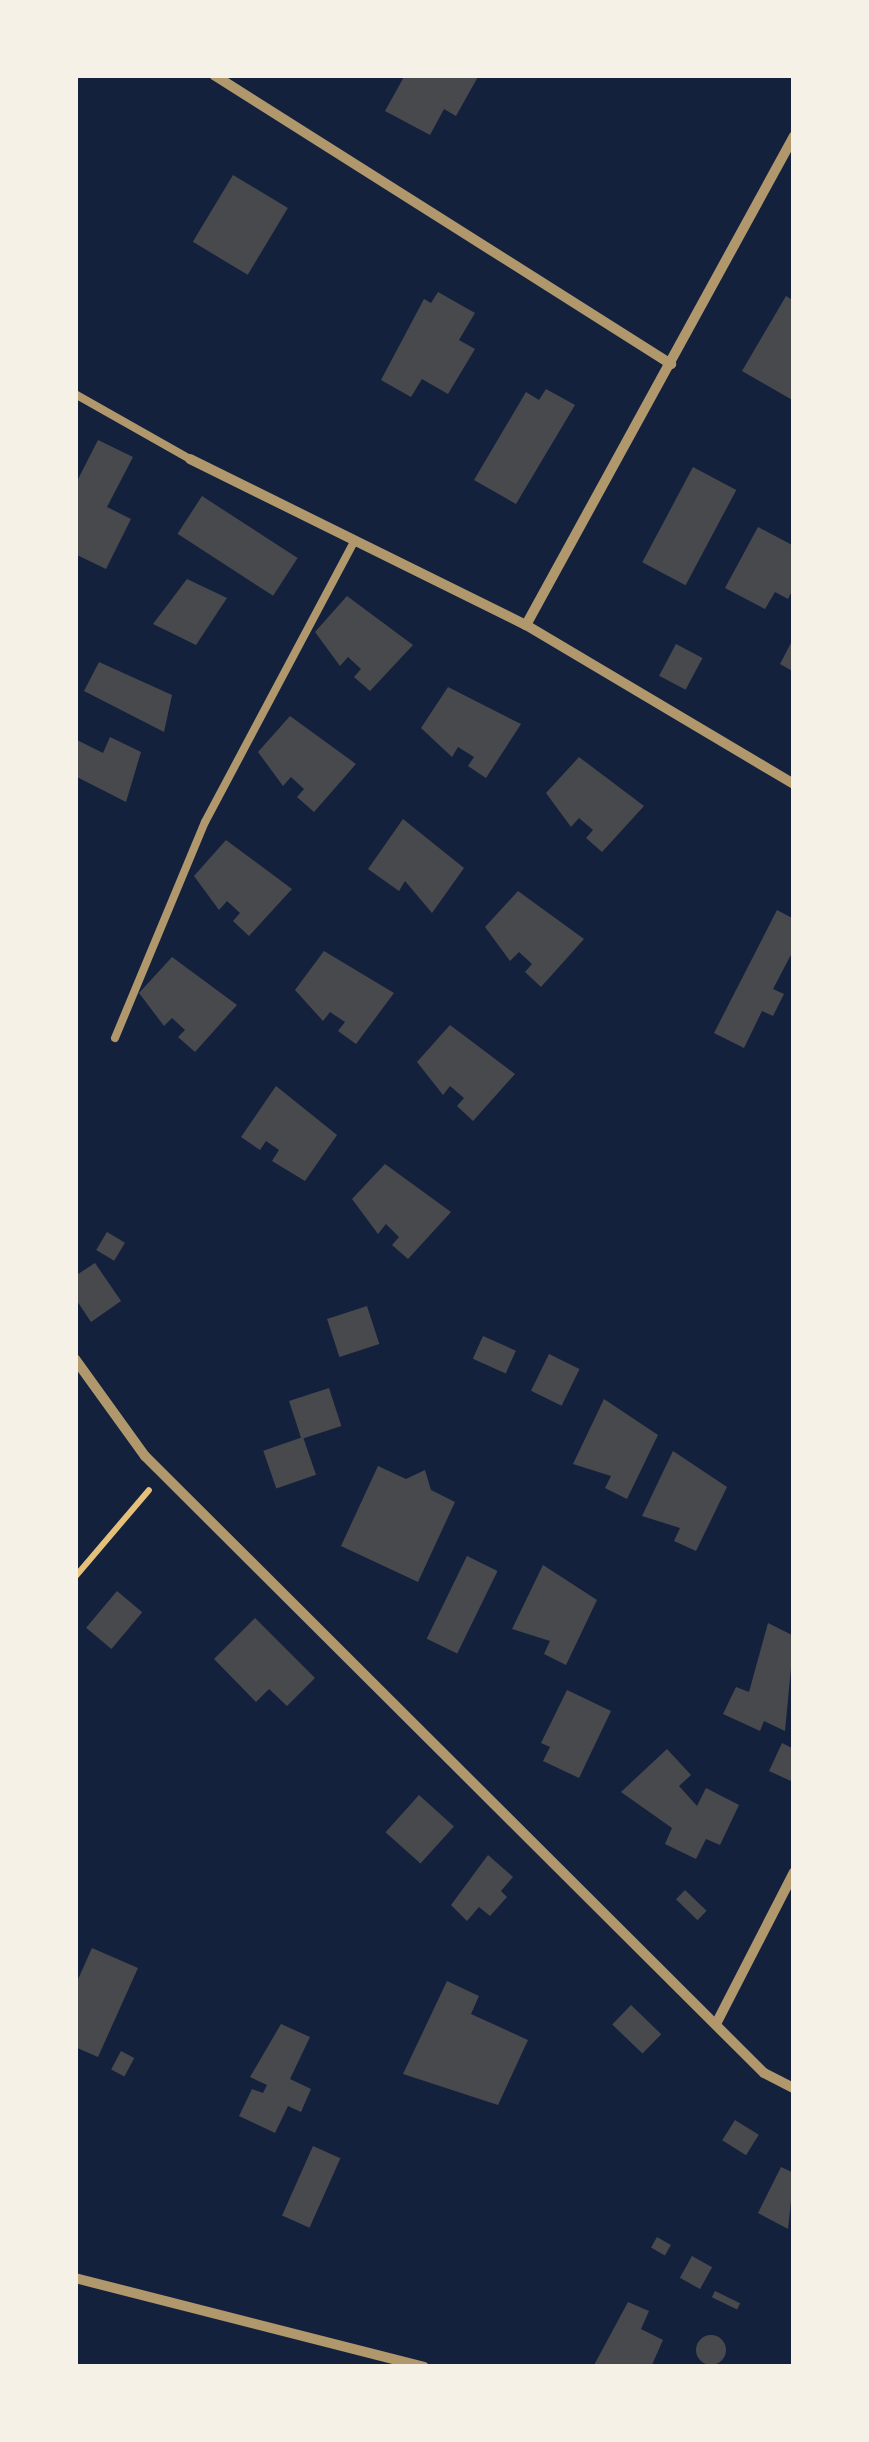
<!DOCTYPE html>
<html>
<head>
<meta charset="utf-8">
<style>
  body { margin:0 }
  #map { position:relative; width:869px; height:2442px; overflow:hidden; background:#14213d; font-family:"Archivo Narrow",sans-serif }
  div>[style] { position:absolute }
  .building>* { inset:0; background:#48494c; transform-origin:0 0 }
  .round { border-radius:50% }
  .path>* { height:6px; margin:-3px; padding:0 3px; transform-origin:3px; border-radius:3px; background:#e5c07b }
  .service>* { height:8px; margin:-4px; padding:0 4px; transform-origin:4px; border-radius:4px; background:#b1986c }
  .minor>* { height:10px; margin:-5px; padding:0 5px; transform-origin:5px; border-radius:5px; background:#b1986c }
  span { translate:-50% -50%; white-space:nowrap; text-align:center; line-height:1.15; -webkit-text-stroke:10px #f6f1e7; paint-order:stroke }
  .frame { position:absolute; inset:0; border:78px solid #f6f1e7; pointer-events:none }
</style>
</head>
<body>
<div id="map">
  <div class="building">
    <i style="clip-path:polygon(405px 75px,479px 75px,456px 116px,444px 109px,430px 135px,385px 111px)"></i>
    <i style="left:233px;top:175px;width:64px;height:78px;rotate:31deg"></i>
    <i style="clip-path:polygon(438px 292px,475px 313px,459px 340px,475px 349px,448px 394px,422px 379px,411px 397px,381px 380px,424px 299px,431px 303px)"></i>
    <i style="clip-path:polygon(786px 296px,794px 301px,794px 401px,742px 371px)"></i>
    <i style="clip-path:polygon(546px 389px,575px 405px,516px 504px,474px 480px,526px 392px,539px 400px)"></i>
    <i style="clip-path:polygon(98px 440px,133px 457px,107px 507px,131px 519px,106px 569px,75px 554px,75px 485px)"></i>
    <i style="left:693px;top:467px;width:49px;height:108px;rotate:28deg"></i>
    <i style="left:202px;top:496px;width:114px;height:45px;rotate:33deg"></i>
    <i style="clip-path:polygon(758px 527px,794px 546px,794px 587px,788px 599px,775px 592px,765px 609px,725px 588px)"></i>
    <i style="clip-path:polygon(187px 579px,227px 598px,196px 645px,153px 624px)"></i>
    <i style="clip-path:polygon(347px 596px,413px 645px,370px 691px,354px 677px,361px 669px,348px 657px,340px 666px,315px 632px)"></i>
    <i style="clip-path:polygon(791px 643px,794px 645px,794px 672px,780px 664px)"></i>
    <i style="left:676px;top:644px;width:30px;height:36px;rotate:28deg"></i>
    <i style="clip-path:polygon(99px 662px,172px 695px,164px 732px,84px 691px)"></i>
    <i style="clip-path:polygon(448px 687px,521px 724px,486px 778px,468px 766px,474px 757px,458px 747px,452px 757px,421px 728px)"></i>
    <i style="clip-path:polygon(290px 716px,356px 764px,314px 812px,297px 797px,304px 789px,291px 777px,283px 786px,258px 752px)"></i>
    <i style="clip-path:polygon(110px 737px,141px 752px,126px 802px,75px 776px,75px 739px,103px 753px)"></i>
    <i style="clip-path:polygon(579px 757px,644px 806px,602px 852px,586px 838px,593px 830px,579px 818px,571px 827px,546px 793px)"></i>
    <i style="clip-path:polygon(403px 819px,464px 868px,432px 913px,405px 881px,399px 891px,368px 869px)"></i>
    <i style="clip-path:polygon(226px 840px,292px 889px,249px 936px,233px 921px,240px 913px,227px 901px,219px 910px,194px 876px)"></i>
    <i style="clip-path:polygon(518px 891px,584px 939px,541px 987px,525px 972px,532px 964px,519px 952px,510px 961px,485px 927px)"></i>
    <i style="clip-path:polygon(777px 910px,794px 919px,794px 949px,773px 989px,784px 994px,773px 1016px,762px 1011px,744px 1048px,714px 1033px)"></i>
    <i style="clip-path:polygon(324px 951px,394px 993px,356px 1044px,338px 1031px,345px 1022px,330px 1012px,323px 1021px,295px 990px)"></i>
    <i style="clip-path:polygon(172px 957px,237px 1005px,195px 1052px,178px 1037px,185px 1030px,172px 1018px,164px 1026px,139px 993px)"></i>
    <i style="clip-path:polygon(450px 1025px,515px 1074px,473px 1121px,457px 1106px,464px 1098px,450px 1086px,443px 1095px,417px 1062px)"></i>
    <i style="clip-path:polygon(276px 1086px,337px 1135px,305px 1181px,272px 1161px,279px 1150px,266px 1141px,260px 1150px,241px 1137px)"></i>
    <i style="clip-path:polygon(385px 1164px,451px 1212px,408px 1259px,392px 1245px,399px 1237px,386px 1224px,378px 1234px,352px 1199px)"></i>
    <i style="left:107px;top:1232px;width:21px;height:21px;rotate:31deg"></i>
    <i style="clip-path:polygon(95px 1263px,121px 1301px,91px 1322px,75px 1298px,75px 1276px)"></i>
    <i style="left:367px;top:1306px;width:40px;height:42px;rotate:72deg"></i>
    <i style="left:483px;top:1336px;width:36px;height:25px;rotate:24deg"></i>
    <i style="left:549px;top:1354px;width:34px;height:41px;rotate:26deg"></i>
    <i style="left:329px;top:1388px;width:40px;height:42px;rotate:72deg"></i>
    <i style="clip-path:polygon(604px 1399px,658px 1435px,627px 1499px,605px 1488px,611px 1476px,573px 1464px)"></i>
    <i style="left:303px;top:1437px;width:40px;height:42px;rotate:71deg"></i>
    <i style="clip-path:polygon(673px 1451px,727px 1487px,696px 1551px,674px 1541px,680px 1528px,642px 1516px)"></i>
    <i style="clip-path:polygon(378px 1466px,406px 1479px,425px 1470px,431px 1490px,455px 1502px,418px 1582px,341px 1546px)"></i>
    <i style="left:467px;top:1556px;width:34px;height:92px;rotate:26deg"></i>
    <i style="clip-path:polygon(543px 1565px,597px 1600px,566px 1665px,544px 1654px,550px 1641px,512px 1629px)"></i>
    <i style="left:117px;top:1591px;width:33px;height:48px;rotate:40deg"></i>
    <i style="clip-path:polygon(255px 1618px,315px 1678px,287px 1706px,269px 1689px,256px 1702px,214px 1659px)"></i>
    <i style="clip-path:polygon(768px 1623px,794px 1636px,785px 1731px,764px 1721px,760px 1731px,723px 1714px,736px 1687px,749px 1692px)"></i>
    <i style="clip-path:polygon(567px 1690px,611px 1711px,579px 1778px,543px 1761px,550px 1747px,541px 1743px)"></i>
    <i style="clip-path:polygon(782px 1743px,794px 1749px,793px 1782px,769px 1771px)"></i>
    <i style="clip-path:polygon(667px 1749px,691px 1775px,679px 1786px,697px 1806px,706px 1788px,739px 1805px,720px 1845px,706px 1839px,696px 1859px,665px 1844px,672px 1828px,621px 1792px)"></i>
    <i style="left:419px;top:1795px;width:47px;height:50px;rotate:42deg"></i>
    <i style="clip-path:polygon(488px 1855px,513px 1877px,501px 1891px,507px 1897px,490px 1916px,479px 1907px,467px 1921px,451px 1905px)"></i>
    <i style="left:685px;top:1890px;width:30px;height:13px;rotate:44deg"></i>
    <i style="clip-path:polygon(92px 1948px,138px 1968px,98px 2057px,75px 2047px,75px 1986px)"></i>
    <i style="clip-path:polygon(447px 1981px,479px 1996px,471px 2014px,528px 2040px,498px 2105px,403px 2074px)"></i>
    <i style="left:631px;top:2005px;width:42px;height:27px;rotate:44deg"></i>
    <i style="clip-path:polygon(281px 2024px,310px 2037px,290px 2079px,311px 2089px,301px 2112px,288px 2106px,275px 2133px,239px 2116px,252px 2089px,263px 2093px,267px 2085px,250px 2077px)"></i>
    <i style="left:121px;top:2051px;width:15px;height:21px;rotate:28deg"></i>
    <i style="left:735px;top:2120px;width:28px;height:24px;rotate:32deg"></i>
    <i style="left:313px;top:2146px;width:30px;height:76px;rotate:24deg"></i>
    <i style="clip-path:polygon(781px 2167px,794px 2173px,788px 2229px,758px 2213px)"></i>
    <i style="left:657px;top:2237px;width:16px;height:12px;rotate:30deg"></i>
    <i style="left:692px;top:2256px;width:23px;height:25px;rotate:29deg"></i>
    <i style="left:715px;top:2291px;width:28px;height:7px;rotate:26deg"></i>
    <i style="clip-path:polygon(628px 2302px,649px 2311px,641px 2329px,663px 2340px,651px 2367px,593px 2367px)"></i>
    <i class="round" style="left:696px;top:2335px;width:30px;height:30px"></i>
  </div>
  <div class="path">
    <i style="left:75px;top:1577px;width:114px;rotate:-49.6deg"></i>
  </div>
  <div class="service">
    <i style="left:75px;top:394px;width:132px;rotate:29.5deg"></i>
    <i style="left:115px;top:1038px;width:234px;rotate:-67.4deg"></i>
    <i style="left:205px;top:822px;width:319px;rotate:-62deg"></i>
  </div>
  <div class="minor">
    <i style="left:214px;top:75px;width:541px;rotate:32.31deg"></i>
    <i style="left:190px;top:459px;width:375px;rotate:26.3deg"></i>
    <i style="left:526px;top:625px;width:312px;rotate:30.7deg"></i>
    <i style="left:526px;top:625px;width:558px;rotate:-61.27deg"></i>
    <i style="left:75px;top:1359px;width:120px;rotate:54.2deg"></i>
    <i style="left:145px;top:1456px;width:874px;rotate:44.91deg"></i>
    <i style="left:764px;top:2073px;width:34px;rotate:27deg"></i>
    <i style="left:716px;top:2024px;width:171px;rotate:-62.8deg"></i>
    <i style="left:75px;top:2278px;width:360px;rotate:14.3deg"></i>
  </div>
  <div class="frame"></div>
</div>
</body>
</html>
